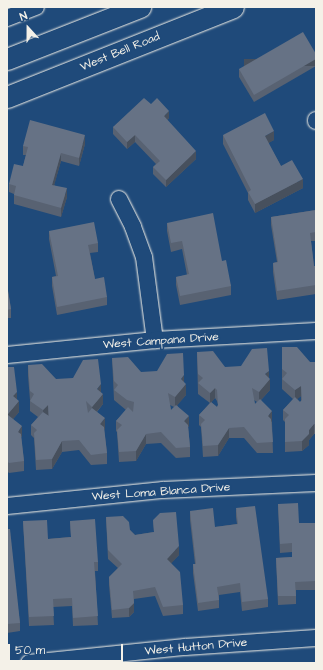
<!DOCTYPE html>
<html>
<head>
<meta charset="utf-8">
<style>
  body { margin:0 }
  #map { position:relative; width:323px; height:670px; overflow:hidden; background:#1f4a7a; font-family:"Architects Daughter",sans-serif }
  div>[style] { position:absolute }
  .roads { filter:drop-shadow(0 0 1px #f4f1e8) drop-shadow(0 0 1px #f4f1e8) }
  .minor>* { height:16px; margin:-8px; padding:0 8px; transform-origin:8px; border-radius:8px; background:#1f4a7a }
  .major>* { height:21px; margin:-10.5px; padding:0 10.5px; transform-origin:10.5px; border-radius:10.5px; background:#1f4a7a }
  .wall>* { inset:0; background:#586272 }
  .shaded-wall>* { inset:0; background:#47505d; transform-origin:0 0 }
  .building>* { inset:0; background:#667285 }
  span { translate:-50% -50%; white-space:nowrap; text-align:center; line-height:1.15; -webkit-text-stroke:3.5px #1f4a7a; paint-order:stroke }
  .street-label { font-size:12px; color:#f4f1e8 }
  .frame { position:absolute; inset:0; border:8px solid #f4f1e8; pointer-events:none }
  .north { position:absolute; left:8px; top:8px; width:40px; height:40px; -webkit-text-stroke:3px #1f4a7a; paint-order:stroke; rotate:339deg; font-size:11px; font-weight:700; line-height:16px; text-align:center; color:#f4f1e8 }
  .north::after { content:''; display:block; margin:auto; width:14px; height:18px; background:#f4f1e8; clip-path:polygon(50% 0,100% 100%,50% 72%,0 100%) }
  .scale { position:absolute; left:8px; top:644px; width:115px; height:18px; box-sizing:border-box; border:2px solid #f4f1e8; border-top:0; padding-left:5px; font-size:12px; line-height:14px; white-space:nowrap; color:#f4f1e8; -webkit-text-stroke:3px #1f4a7a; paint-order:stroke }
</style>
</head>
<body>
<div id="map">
  <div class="roads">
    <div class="minor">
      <i style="left:7px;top:18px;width:31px;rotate:-21deg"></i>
      <i style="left:316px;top:120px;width:1px;rotate:90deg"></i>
      <i style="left:119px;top:199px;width:31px;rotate:63deg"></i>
      <i style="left:133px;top:227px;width:32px;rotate:70deg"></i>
      <i style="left:144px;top:257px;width:84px;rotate:82.5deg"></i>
      <i style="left:7px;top:355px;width:149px;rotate:-5.8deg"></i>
      <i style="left:155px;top:340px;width:161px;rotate:-3.2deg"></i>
      <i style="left:7px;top:506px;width:157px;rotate:-5.9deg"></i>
      <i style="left:163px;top:490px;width:153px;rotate:-2.6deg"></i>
      <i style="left:29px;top:663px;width:157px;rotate:-5.9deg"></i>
      <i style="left:185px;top:647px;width:131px;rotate:-3.9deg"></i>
    </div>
    <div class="major">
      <i style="left:7px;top:59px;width:143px;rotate:-21.4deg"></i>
      <i style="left:7px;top:97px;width:243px;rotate:-21.7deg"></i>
    </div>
  </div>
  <div class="wall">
    <i style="clip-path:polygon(316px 54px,316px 66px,254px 102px,239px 77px,239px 69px)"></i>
    <i style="clip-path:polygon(151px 104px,169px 118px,167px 120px,196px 159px,166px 187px,153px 174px,153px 167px,156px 164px,135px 142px,127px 149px,113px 134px,113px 127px)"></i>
    <i style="clip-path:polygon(223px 135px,274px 140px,268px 143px,281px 166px,303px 188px,255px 213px,248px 200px,248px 193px,223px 144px)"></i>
    <i style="clip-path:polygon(85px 144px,79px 166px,61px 161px,54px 185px,67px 197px,61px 217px,14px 204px,14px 194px,9px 192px,9px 184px,23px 166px,26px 155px,23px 155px,23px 146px)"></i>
    <i style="clip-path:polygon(316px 210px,316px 241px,311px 241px,314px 266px,316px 266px,316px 294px,277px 300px,273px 272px,273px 263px,277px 262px,271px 225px,271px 217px)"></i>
    <i style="clip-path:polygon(167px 223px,222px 261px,231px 286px,231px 295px,180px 305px,176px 285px,176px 277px,187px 275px,182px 249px,171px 252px,167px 231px)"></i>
    <i style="clip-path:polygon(49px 231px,98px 243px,98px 252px,90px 253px,95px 279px,107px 297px,107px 305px,57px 315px,52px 286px,52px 277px,56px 276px,49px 239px)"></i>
    <i style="clip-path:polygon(7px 285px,11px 309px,11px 318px,7px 318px)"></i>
    <i style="clip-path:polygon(evenodd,282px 347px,310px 362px,316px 362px,316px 434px,314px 434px,309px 440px,309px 445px,302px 451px,285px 452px,285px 422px,283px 420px,283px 410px,293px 399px,282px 389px,282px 347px,301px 396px,301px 401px,300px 402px,297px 399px,301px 396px)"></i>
    <i style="clip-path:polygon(evenodd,197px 352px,225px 367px,269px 378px,270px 390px,261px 400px,272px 421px,272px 422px,273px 453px,257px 453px,244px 438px,229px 438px,218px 456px,203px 457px,201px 427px,199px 425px,199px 415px,210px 403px,198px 394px,197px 352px,215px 398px,217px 401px,218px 405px,217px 407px,211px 402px,215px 398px,197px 352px,254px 400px,257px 402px,255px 404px,254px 400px)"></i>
    <i style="clip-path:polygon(evenodd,112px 358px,141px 372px,184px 383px,186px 395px,177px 405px,189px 426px,188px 427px,190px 447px,190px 457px,176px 458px,161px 443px,146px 444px,136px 461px,119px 462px,117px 432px,116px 431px,116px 421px,126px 410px,114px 400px,112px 358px,170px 405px,174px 407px,171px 410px,170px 405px)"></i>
    <i style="clip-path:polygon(28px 365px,56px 379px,101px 392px,103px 404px,97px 412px,105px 429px,104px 429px,107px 453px,107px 464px,91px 465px,79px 450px,62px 452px,52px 469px,36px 470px,34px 438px,31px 435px,31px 425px,38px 417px,30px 411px,30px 400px,28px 376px)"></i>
    <i style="clip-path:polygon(7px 367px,17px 399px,19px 412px,13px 419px,22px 436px,21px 437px,24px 461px,24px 471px,9px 473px,7px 471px)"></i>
    <i style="clip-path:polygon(278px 504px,299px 523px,316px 523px,316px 590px,296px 590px,296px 604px,278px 605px,276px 558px,292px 557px,292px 552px,280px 553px)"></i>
    <i style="clip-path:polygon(236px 508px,268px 599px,268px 607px,242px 611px,240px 592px,219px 595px,219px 608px,198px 611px,193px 573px,193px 564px,195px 564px,190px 520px,190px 511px,215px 527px,237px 524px,236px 517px)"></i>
    <i style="clip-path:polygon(106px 517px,130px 530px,135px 535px,154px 532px,153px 520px,179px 555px,171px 563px,183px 605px,183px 614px,163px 616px,155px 596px,134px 599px,134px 612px,129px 617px,112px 618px,109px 585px,109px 577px,118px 568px,108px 559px)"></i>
    <i style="clip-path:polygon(23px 521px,48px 539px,71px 537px,70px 521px,98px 562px,98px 571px,95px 571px,98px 625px,73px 626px,72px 606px,53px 607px,54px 625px,29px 626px)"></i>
    <i style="clip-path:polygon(7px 529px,20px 623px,20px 631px,7px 633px)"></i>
  </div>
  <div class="shaded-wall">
    <i style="left:316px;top:59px;width:7px;height:72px;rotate:90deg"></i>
    <i style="clip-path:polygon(169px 111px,169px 118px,164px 123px,164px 116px)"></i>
    <i style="clip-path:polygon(274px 131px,274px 140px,265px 145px,265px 136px)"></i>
    <i style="clip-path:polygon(85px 135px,85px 144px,79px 166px,79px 158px)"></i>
    <i style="clip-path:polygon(135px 135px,135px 142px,127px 149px,127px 142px)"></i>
    <i style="clip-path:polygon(196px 151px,196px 159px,166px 187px,166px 180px)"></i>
    <i style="clip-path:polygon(61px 153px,61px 161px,52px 193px,52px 185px)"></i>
    <i style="clip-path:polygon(303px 179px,303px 188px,255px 213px,255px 204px)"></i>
    <i style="clip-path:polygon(67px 188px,67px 197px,61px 217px,61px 208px)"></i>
    <i style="clip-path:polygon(269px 371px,269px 381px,265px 374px)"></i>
    <i style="clip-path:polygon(184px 375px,184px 385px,181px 379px)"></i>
    <i style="clip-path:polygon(270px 379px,270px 390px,259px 402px,259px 392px)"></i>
    <i style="clip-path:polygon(101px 384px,101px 395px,97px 389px)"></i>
    <i style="clip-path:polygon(186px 384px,186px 395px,175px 408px,175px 397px)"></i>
    <i style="clip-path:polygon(301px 386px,301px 396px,295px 401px,295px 390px)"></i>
    <i style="clip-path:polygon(215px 388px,215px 398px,210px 404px,210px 393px)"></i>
    <i style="clip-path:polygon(17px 392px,17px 403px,13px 396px)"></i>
    <i style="clip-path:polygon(103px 394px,103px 404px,92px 417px,92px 407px)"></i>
    <i style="clip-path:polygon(19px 401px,19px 412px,8px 425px,8px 414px)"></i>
    <i style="clip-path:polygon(48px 405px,48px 415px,43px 421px,43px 410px)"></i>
    <i style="clip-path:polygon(272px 411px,272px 421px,268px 426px,268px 416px)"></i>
    <i style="clip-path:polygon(189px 416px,189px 426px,184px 432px,184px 421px)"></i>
    <i style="clip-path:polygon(105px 418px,105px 429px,100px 434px,100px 424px)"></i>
    <i style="clip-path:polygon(314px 424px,314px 434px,309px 440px,309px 445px,302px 451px,302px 441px,309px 430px)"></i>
    <i style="clip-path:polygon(22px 426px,22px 436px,18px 442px,18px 432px)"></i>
    <i style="clip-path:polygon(229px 428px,229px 438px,218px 456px,218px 445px)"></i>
    <i style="clip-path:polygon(146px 434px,146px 444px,136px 461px,136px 451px)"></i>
    <i style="clip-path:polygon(62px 441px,62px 452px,52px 469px,52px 459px)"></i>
    <i style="clip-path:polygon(179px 546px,179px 555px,167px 568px,167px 559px)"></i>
    <i style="clip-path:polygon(134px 603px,134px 612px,129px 617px,129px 608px)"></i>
  </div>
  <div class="building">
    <i style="clip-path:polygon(303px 32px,316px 54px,316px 59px,254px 95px,239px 69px)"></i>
    <i style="clip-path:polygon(144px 98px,151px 104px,157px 98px,169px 111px,164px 116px,196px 151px,166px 180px,153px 167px,160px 161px,135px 135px,127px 142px,113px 127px)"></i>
    <i style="clip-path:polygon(265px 113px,274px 131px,265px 136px,281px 166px,292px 160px,303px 179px,255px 204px,248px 192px,251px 190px,223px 135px)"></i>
    <i style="clip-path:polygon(30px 120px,85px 135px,79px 158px,61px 153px,52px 185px,67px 188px,61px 208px,14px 195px,16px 186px,9px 184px,14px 164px,23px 166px,28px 147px,23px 146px)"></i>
    <i style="clip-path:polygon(316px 210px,316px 232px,310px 233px,314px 266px,316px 266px,316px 285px,277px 291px,273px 263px,278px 262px,271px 217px)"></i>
    <i style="clip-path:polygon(213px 213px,222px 261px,226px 260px,231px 286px,180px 296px,176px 277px,189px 274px,182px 241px,171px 243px,167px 223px)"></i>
    <i style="clip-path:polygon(94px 222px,98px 243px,88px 245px,95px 279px,104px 277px,107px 297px,57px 307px,52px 277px,58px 276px,49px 231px)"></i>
    <i style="clip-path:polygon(7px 285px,11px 309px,7px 310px)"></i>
    <i style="clip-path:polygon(282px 347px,297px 347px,310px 362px,316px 362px,316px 424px,314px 424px,309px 430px,309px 434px,302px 441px,285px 442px,285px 419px,289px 415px,283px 410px,295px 397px,300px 402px,302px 400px,301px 386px,295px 390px,282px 379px,287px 373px,282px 369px)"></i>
    <i style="clip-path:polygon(267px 348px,269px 371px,265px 374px,270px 379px,259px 392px,252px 388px,255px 404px,260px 399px,272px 411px,268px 416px,271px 419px,273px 442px,257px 443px,244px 427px,229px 428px,218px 445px,203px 446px,201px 424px,205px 420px,199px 415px,211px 402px,217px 407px,218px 405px,217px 390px,215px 388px,210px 393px,198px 383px,203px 378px,198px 374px,197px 352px,213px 351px,225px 367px,241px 366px,252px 349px)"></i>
    <i style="clip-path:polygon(183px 353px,184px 375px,181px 379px,186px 384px,175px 397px,168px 393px,171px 410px,176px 405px,189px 416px,184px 421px,188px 425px,190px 447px,176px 448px,161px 432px,146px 434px,136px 451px,119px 452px,117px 430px,122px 425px,116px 421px,128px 407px,133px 412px,134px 402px,127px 400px,114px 390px,118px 385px,114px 381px,112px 358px,128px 357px,141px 372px,157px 371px,167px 354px)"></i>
    <i style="clip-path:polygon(98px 359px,101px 384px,97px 389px,103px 394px,92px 407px,86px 401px,88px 413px,92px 408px,105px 418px,100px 424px,104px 427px,107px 453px,91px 455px,79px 440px,62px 441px,52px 459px,36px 460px,34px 433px,37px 430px,31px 425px,43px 412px,49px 416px,48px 405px,43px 410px,30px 401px,34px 394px,30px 391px,28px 365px,42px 364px,56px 379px,73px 378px,83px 360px)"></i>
    <i style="clip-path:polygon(7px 367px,14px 367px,17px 392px,13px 396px,19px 401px,8px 414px,7px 413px)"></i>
    <i style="clip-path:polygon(8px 415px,22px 426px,18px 432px,21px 434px,24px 461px,9px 463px,7px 461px,7px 416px)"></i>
    <i style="clip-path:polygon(298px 503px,299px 523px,316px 523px,316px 581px,295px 582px,296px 596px,278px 596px,276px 558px,292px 557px,292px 543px,280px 544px,278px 504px)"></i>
    <i style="clip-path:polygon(255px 506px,268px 599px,242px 602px,240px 583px,217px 587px,219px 600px,198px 603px,193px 564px,196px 564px,190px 511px,213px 508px,215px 527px,238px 524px,236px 508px)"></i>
    <i style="clip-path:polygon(176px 512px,179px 546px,167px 559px,180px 572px,183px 605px,163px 607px,155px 587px,133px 591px,134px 603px,129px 608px,112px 610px,109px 577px,122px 564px,108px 550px,106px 517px,123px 516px,129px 522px,130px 530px,135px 535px,154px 532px,153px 520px,160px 513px)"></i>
    <i style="clip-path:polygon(95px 519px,98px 562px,94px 562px,98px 616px,73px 618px,72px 598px,53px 599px,54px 616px,29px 617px,23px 521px,47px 520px,48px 539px,71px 537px,70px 521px)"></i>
    <i style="clip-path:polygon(7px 529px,10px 529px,20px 623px,7px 624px)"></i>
  </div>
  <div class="street-label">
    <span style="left:120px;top:52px;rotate:-22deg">West Bell Road</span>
    <span style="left:161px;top:341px;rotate:-4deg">West Campana Drive</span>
    <span style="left:161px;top:492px;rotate:-4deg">West Loma Blanca Drive</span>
    <span style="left:196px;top:647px;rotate:-5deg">West Hutton Drive</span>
  </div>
  <div class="frame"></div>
  <div class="north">N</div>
  <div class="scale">50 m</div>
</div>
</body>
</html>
